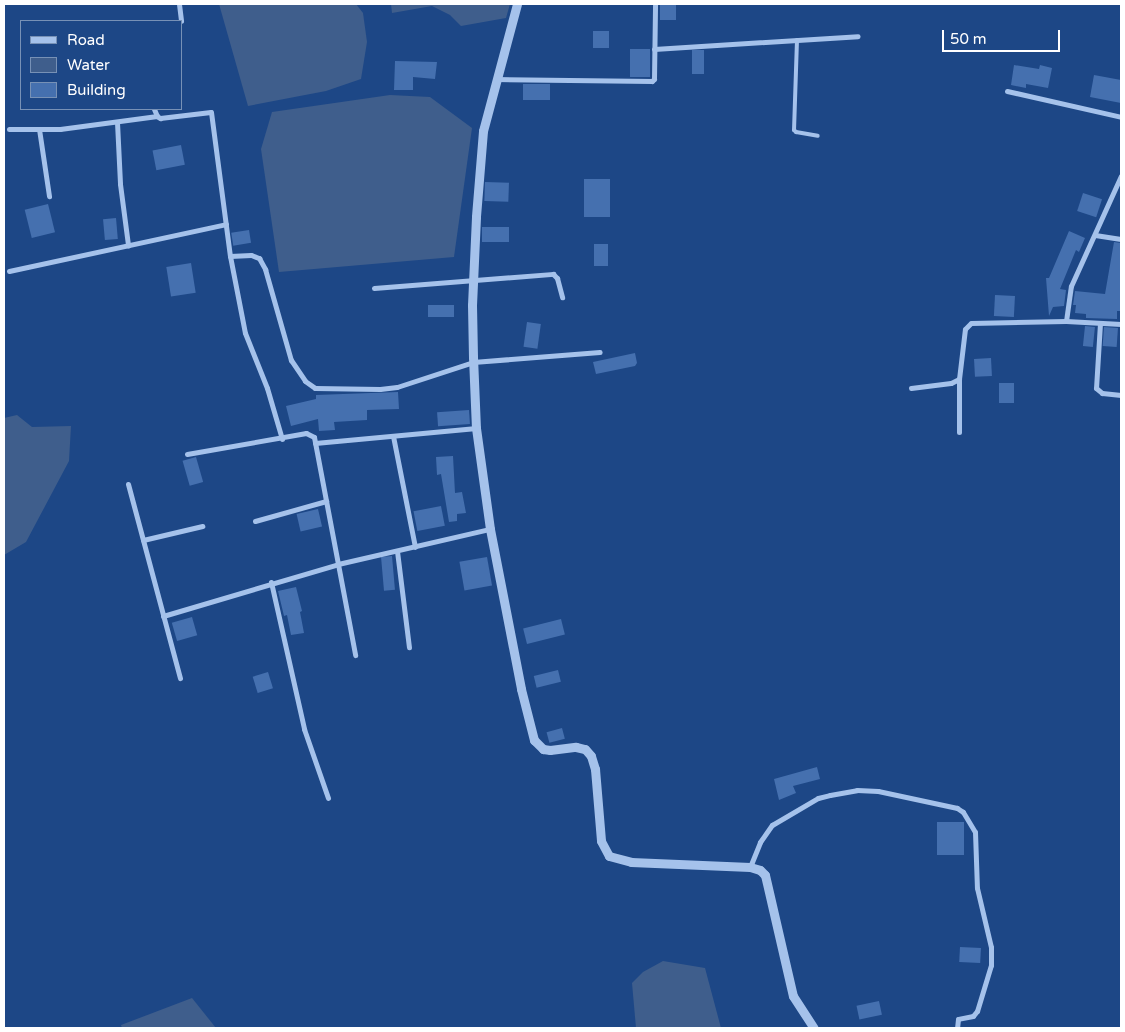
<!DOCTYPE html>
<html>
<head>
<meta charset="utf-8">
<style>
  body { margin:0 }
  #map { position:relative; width:1125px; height:1032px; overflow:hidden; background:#1d4786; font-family:"Varela Round",sans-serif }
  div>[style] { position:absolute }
  .water>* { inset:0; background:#3f5e8c }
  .building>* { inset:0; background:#4570af; transform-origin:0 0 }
  .service>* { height:4px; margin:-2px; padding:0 2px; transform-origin:2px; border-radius:2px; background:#a5c2eb }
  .minor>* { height:5px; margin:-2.5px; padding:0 2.5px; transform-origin:2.5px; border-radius:2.5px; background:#a5c2eb }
  .tertiary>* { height:9px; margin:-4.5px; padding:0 4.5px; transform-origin:4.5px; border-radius:4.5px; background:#a5c2eb }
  span { translate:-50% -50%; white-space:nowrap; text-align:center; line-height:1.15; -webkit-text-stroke:4px #1d4786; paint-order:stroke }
  .frame { position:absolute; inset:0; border:5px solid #fff; pointer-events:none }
  .legend { position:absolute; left:20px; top:20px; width:162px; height:90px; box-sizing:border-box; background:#1d4786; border:1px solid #7791b6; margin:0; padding:6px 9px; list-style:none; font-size:15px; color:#fff }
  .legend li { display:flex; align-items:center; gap:10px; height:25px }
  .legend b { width:25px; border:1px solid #7791b6 }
  .scale { position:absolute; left:942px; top:30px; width:118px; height:22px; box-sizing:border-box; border:2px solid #fff; border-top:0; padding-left:6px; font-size:15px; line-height:18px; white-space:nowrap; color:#fff; -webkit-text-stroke:4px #1d4786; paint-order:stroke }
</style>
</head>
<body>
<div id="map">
  <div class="water">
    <i style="clip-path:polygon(219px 4px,356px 4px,363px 13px,367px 42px,361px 79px,326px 91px,248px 106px)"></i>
    <i style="clip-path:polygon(391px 4px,510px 4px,506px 18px,461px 26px,450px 15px,432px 6px,392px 13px)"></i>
    <i style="clip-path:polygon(390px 95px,430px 97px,472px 128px,454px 257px,279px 272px,261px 149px,272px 112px)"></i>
    <i style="clip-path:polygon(17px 415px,32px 427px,71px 426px,69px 461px,26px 542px,4px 555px,4px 418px)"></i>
    <i style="clip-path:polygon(663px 961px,705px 968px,721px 1028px,636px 1028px,632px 983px,643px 972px)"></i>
    <i style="clip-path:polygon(192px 998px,216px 1028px,122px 1028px,121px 1025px)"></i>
  </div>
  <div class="building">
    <i style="left:660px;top:4px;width:16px;height:16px"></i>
    <i style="left:593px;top:31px;width:16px;height:17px"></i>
    <i style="left:650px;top:49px;width:28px;height:20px;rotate:90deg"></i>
    <i style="left:704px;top:50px;width:24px;height:12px;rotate:90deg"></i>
    <i style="clip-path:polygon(395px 61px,437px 62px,435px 79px,413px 77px,413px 90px,394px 90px)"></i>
    <i style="clip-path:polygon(1014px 65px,1039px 69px,1040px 65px,1052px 68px,1048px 88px,1026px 84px,1026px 88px,1011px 85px)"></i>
    <i style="clip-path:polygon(1094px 75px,1121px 80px,1121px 103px,1090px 97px)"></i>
    <i style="left:523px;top:84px;width:27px;height:16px"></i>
    <i style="left:181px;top:145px;width:20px;height:29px;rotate:79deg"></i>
    <i style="left:584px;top:179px;width:26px;height:38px"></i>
    <i style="left:485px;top:182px;width:24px;height:19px;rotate:2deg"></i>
    <i style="left:1083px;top:193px;width:20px;height:19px;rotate:18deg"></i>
    <i style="left:48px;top:204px;width:29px;height:24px;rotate:76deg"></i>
    <i style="left:116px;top:218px;width:21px;height:13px;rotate:85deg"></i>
    <i style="left:482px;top:227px;width:27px;height:15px"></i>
    <i style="left:249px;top:230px;width:13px;height:18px;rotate:81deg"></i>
    <i style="clip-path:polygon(1069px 231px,1085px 238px,1079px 252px,1076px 250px,1060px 289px,1066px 290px,1064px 306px,1053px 307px,1049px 316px,1046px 278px,1049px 278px)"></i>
    <i style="clip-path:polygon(1114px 242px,1121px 243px,1121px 311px,1117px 311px,1117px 319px,1086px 318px,1086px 314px,1075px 313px,1076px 305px,1073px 305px,1075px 291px,1105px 294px)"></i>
    <i style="left:594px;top:244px;width:14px;height:22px"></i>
    <i style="left:191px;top:263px;width:30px;height:25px;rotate:81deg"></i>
    <i style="left:995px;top:295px;width:20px;height:21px;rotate:3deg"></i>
    <i style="left:454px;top:305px;width:12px;height:26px;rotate:90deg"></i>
    <i style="left:527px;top:322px;width:14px;height:25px;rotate:8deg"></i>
    <i style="left:1085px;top:326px;width:10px;height:20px;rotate:6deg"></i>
    <i style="left:1104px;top:327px;width:14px;height:19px;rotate:4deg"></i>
    <i style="clip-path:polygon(635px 353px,637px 363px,635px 366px,596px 374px,593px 362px)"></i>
    <i style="left:991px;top:358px;width:18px;height:17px;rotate:87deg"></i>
    <i style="left:999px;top:383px;width:15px;height:20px"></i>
    <i style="clip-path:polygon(398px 392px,399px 409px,367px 410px,367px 420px,334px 422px,335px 430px,319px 431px,318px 419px,291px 426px,286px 406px,316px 399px,316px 395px)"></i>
    <i style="left:469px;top:410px;width:14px;height:32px;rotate:86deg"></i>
    <i style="clip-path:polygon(453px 456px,455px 493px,462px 492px,466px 513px,457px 514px,457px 521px,449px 522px,441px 474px,437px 475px,436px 457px)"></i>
    <i style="left:196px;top:457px;width:26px;height:14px;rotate:74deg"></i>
    <i style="left:441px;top:506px;width:20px;height:28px;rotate:79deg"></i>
    <i style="left:318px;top:509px;width:18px;height:22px;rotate:77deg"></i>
    <i style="left:392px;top:556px;width:34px;height:11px;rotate:85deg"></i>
    <i style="left:487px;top:557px;width:29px;height:28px;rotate:80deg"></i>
    <i style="clip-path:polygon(296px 587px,302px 611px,300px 612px,304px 633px,291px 635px,287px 615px,284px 616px,278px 591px)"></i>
    <i style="left:192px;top:617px;width:19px;height:21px;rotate:74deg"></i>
    <i style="left:561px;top:619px;width:16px;height:39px;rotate:76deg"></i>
    <i style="left:558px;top:670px;width:12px;height:25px;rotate:76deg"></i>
    <i style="left:268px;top:672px;width:17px;height:16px;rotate:73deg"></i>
    <i style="left:562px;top:728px;width:11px;height:16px;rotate:75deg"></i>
    <i style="clip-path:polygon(817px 767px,820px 779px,793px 786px,796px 793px,779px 800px,774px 779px)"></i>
    <i style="left:937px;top:822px;width:27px;height:33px"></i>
    <i style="left:960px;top:947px;width:21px;height:15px;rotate:3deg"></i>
    <i style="left:879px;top:1001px;width:14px;height:23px;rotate:78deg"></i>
  </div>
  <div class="service">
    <i style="left:797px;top:40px;width:90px;rotate:91.9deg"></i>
    <i style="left:794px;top:130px;width:3px;rotate:45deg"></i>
    <i style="left:796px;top:132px;width:22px;rotate:10deg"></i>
  </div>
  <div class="minor">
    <i style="left:179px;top:4px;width:17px;rotate:83deg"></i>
    <i style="left:654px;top:49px;width:204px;rotate:-3.6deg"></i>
    <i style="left:496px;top:79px;width:156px;rotate:0.7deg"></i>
    <i style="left:652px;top:81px;width:3px;rotate:-45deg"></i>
    <i style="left:654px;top:79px;width:75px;rotate:-89.2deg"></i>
    <i style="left:1007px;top:91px;width:117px;rotate:12.8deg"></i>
    <i style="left:154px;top:109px;width:8px;rotate:67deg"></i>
    <i style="left:157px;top:116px;width:4px;rotate:34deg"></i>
    <i style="left:160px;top:118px;width:51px;rotate:-6.7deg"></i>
    <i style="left:211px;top:112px;width:145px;rotate:82.5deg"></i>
    <i style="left:230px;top:256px;width:78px;rotate:79deg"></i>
    <i style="left:245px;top:333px;width:59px;rotate:68.2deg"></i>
    <i style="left:267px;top:388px;width:53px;rotate:73.6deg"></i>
    <i style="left:117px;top:122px;width:62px;rotate:87.2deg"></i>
    <i style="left:120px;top:184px;width:62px;rotate:82.5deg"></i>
    <i style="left:9px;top:129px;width:51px"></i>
    <i style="left:60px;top:129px;width:98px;rotate:-7.6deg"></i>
    <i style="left:39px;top:129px;width:68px;rotate:81.5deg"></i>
    <i style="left:1095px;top:235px;width:26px;rotate:9deg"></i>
    <i style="left:230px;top:256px;width:21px;rotate:-3deg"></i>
    <i style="left:251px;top:255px;width:9px;rotate:21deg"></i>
    <i style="left:259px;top:258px;width:13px;rotate:61deg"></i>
    <i style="left:265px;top:269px;width:95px;rotate:74.1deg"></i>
    <i style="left:291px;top:360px;width:25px;rotate:56deg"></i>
    <i style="left:305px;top:381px;width:12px;rotate:35deg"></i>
    <i style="left:315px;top:388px;width:65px;rotate:0.9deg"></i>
    <i style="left:380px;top:389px;width:17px;rotate:-7deg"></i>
    <i style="left:397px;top:387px;width:80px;rotate:-18.2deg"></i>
    <i style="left:473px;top:362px;width:127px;rotate:-4.5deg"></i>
    <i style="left:9px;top:271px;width:222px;rotate:-12.2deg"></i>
    <i style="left:374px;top:288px;width:180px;rotate:-4.5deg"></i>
    <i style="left:553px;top:274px;width:6px;rotate:45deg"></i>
    <i style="left:557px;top:278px;width:20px;rotate:75deg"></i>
    <i style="left:1066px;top:321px;width:35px;rotate:-82deg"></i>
    <i style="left:1071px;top:286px;width:121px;rotate:-65.6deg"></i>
    <i style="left:1100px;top:323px;width:65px;rotate:93.5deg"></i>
    <i style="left:1096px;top:388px;width:8px;rotate:40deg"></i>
    <i style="left:1102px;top:393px;width:19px;rotate:6deg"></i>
    <i style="left:959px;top:379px;width:53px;rotate:90deg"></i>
    <i style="left:911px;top:388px;width:40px;rotate:-7.1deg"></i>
    <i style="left:951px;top:383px;width:9px;rotate:-27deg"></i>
    <i style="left:959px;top:379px;width:50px;rotate:-83.2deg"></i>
    <i style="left:965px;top:329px;width:8px;rotate:-45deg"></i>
    <i style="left:971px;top:323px;width:95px;rotate:-1.2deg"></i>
    <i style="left:1066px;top:321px;width:55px;rotate:3.1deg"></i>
    <i style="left:393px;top:436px;width:113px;rotate:78.8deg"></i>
    <i style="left:315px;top:443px;width:162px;rotate:-5.3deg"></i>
    <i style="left:187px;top:454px;width:121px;rotate:-10deg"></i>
    <i style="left:306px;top:433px;width:9px;rotate:27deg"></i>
    <i style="left:314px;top:437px;width:222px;rotate:79.3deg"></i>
    <i style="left:128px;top:484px;width:201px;rotate:75deg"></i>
    <i style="left:255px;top:521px;width:74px;rotate:-15.7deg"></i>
    <i style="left:143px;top:540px;width:61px;rotate:-13.3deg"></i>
    <i style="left:397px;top:551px;width:97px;rotate:82.9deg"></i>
    <i style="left:271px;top:582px;width:151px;rotate:77.3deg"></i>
    <i style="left:304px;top:729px;width:73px;rotate:70.8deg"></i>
    <i style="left:163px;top:616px;width:183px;rotate:-16.5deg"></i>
    <i style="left:338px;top:564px;width:156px;rotate:-13deg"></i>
    <i style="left:750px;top:867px;width:27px;rotate:-68deg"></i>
    <i style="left:760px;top:842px;width:21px;rotate:-55deg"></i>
    <i style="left:772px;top:825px;width:53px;rotate:-30.4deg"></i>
    <i style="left:818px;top:798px;width:12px;rotate:-14deg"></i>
    <i style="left:830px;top:795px;width:27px;rotate:-10deg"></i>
    <i style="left:857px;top:790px;width:21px;rotate:3deg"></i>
    <i style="left:878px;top:791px;width:81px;rotate:12.1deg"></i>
    <i style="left:957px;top:808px;width:7px;rotate:34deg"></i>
    <i style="left:963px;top:812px;width:23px;rotate:59deg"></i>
    <i style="left:975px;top:832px;width:56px;rotate:88deg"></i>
    <i style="left:977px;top:888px;width:61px;rotate:76.7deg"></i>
    <i style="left:991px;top:947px;width:18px;rotate:90deg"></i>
    <i style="left:991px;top:965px;width:48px;rotate:106.9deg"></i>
    <i style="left:977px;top:1011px;width:6px;rotate:129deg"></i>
    <i style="left:973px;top:1016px;width:15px;rotate:169deg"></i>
    <i style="left:958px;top:1019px;width:9px;rotate:96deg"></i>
  </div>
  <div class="tertiary">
    <i style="left:517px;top:4px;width:131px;rotate:105deg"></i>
    <i style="left:483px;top:131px;width:86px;rotate:94.7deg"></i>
    <i style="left:476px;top:217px;width:88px;rotate:92.6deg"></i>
    <i style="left:472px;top:305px;width:52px;rotate:88.9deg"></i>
    <i style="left:473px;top:357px;width:71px;rotate:87.6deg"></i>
    <i style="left:476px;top:428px;width:102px;rotate:82.1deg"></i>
    <i style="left:490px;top:529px;width:163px;rotate:79deg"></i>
    <i style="left:521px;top:689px;width:53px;rotate:75.7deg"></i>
    <i style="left:534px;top:740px;width:13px;rotate:45deg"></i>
    <i style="left:543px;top:749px;width:7px;rotate:8deg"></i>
    <i style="left:550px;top:750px;width:26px;rotate:-7deg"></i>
    <i style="left:576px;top:747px;width:9px;rotate:13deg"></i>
    <i style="left:585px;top:749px;width:9px;rotate:49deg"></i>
    <i style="left:591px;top:756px;width:14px;rotate:73deg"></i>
    <i style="left:595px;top:769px;width:72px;rotate:85.2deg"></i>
    <i style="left:601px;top:841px;width:17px;rotate:62deg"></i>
    <i style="left:609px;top:856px;width:23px;rotate:15deg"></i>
    <i style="left:631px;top:862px;width:119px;rotate:2.4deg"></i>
    <i style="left:750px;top:867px;width:10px;rotate:17deg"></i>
    <i style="left:760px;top:870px;width:7px;rotate:45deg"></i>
    <i style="left:765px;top:875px;width:124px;rotate:77deg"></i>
    <i style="left:793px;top:996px;width:38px;rotate:57deg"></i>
  </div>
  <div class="frame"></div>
  <ul class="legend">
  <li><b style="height:6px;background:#a5c2eb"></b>Road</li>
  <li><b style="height:14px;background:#3f5e8c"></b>Water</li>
  <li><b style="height:14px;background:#4570af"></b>Building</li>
  </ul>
  <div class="scale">50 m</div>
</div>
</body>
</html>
